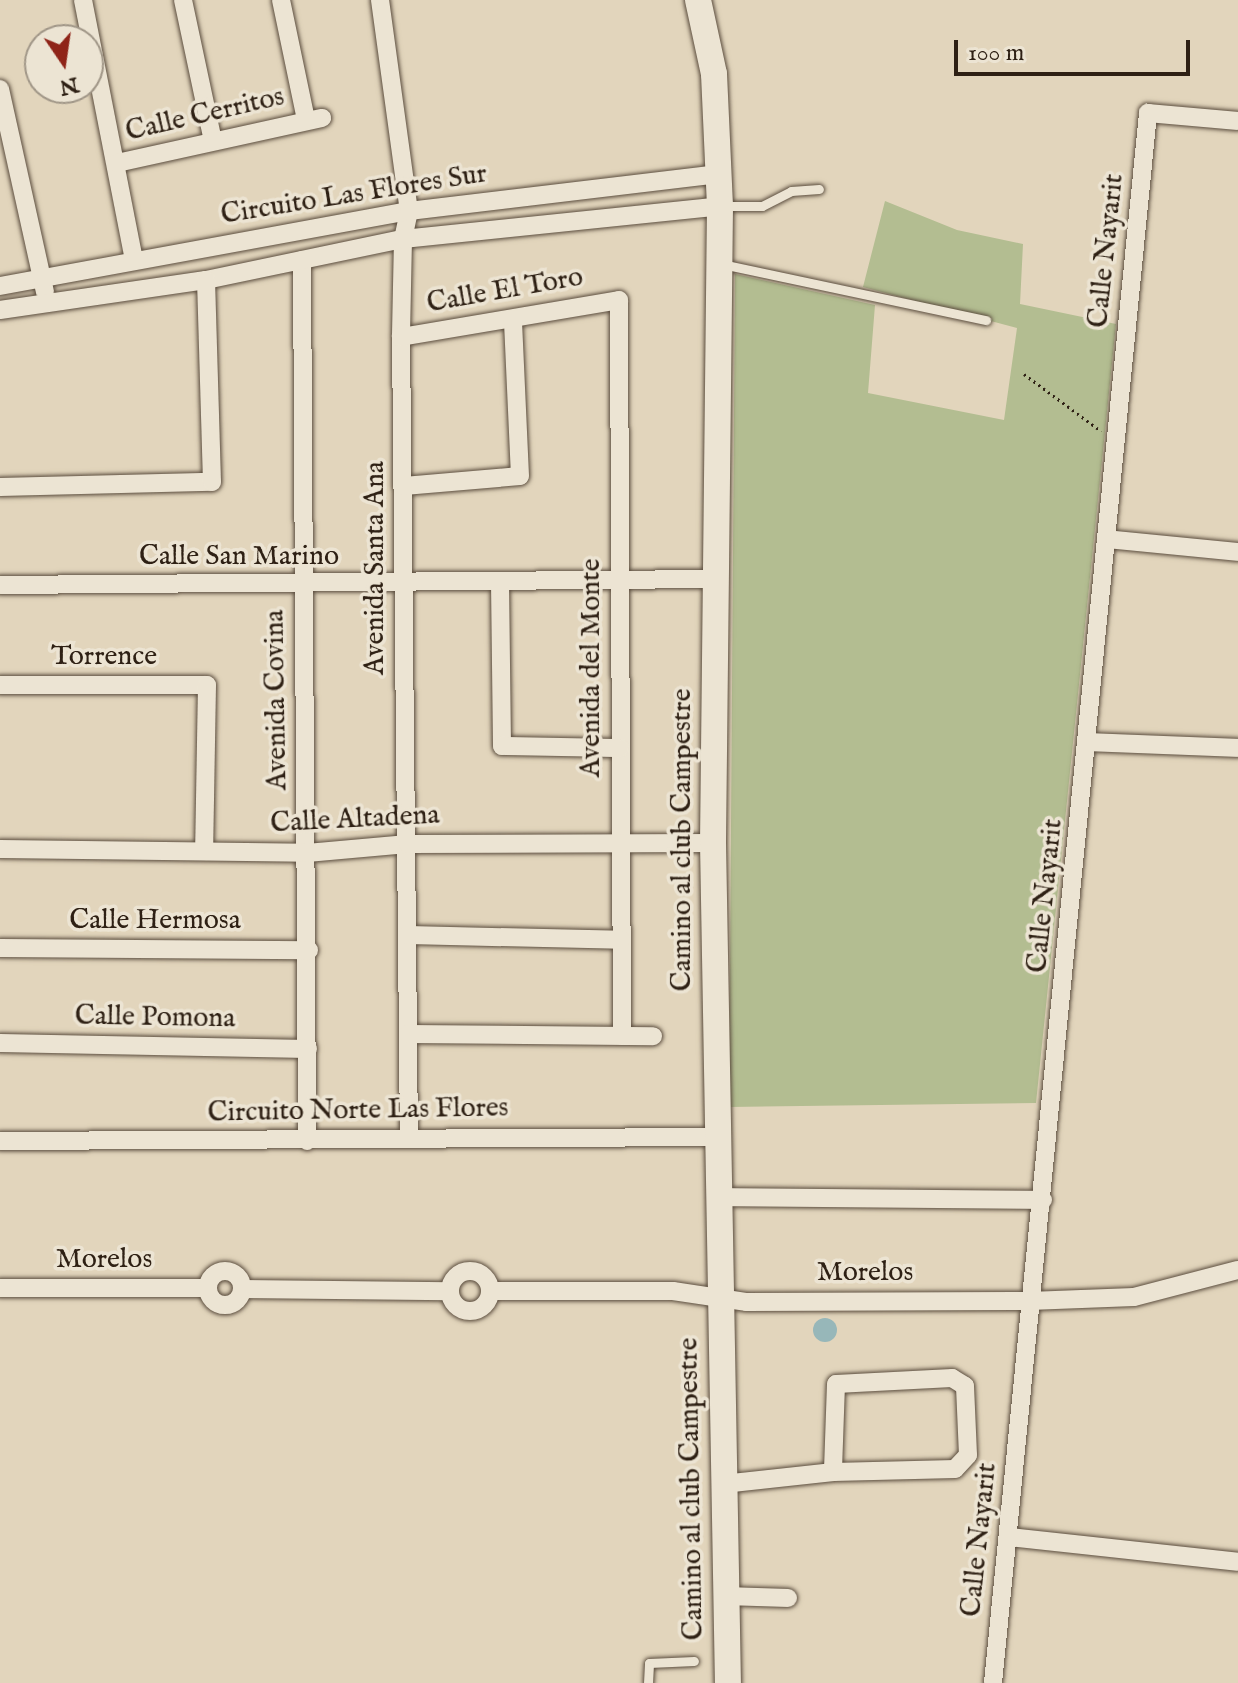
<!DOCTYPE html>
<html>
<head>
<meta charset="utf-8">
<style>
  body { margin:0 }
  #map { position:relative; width:1238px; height:1683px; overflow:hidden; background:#e2d5bc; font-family:"IM FELL English",serif }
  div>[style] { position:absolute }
  .green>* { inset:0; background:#b3bd91 }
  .water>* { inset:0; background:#97b7b9 }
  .round { border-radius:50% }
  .path>* { height:3px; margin-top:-1.5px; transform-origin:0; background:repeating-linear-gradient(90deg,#2e2014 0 2px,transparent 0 6px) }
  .roads { filter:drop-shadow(0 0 2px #5b4d3e) drop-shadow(0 0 2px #5b4d3e) }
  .lane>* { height:9px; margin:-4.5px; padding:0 4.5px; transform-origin:4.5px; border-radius:4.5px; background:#ece4d3 }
  .street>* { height:18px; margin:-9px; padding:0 9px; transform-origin:9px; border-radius:9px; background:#ece4d3 }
  .street>.ring { margin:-9px; padding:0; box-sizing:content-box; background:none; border:18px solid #ece4d3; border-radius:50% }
  .secondary>* { height:26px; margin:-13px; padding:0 13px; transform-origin:13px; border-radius:13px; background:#ece4d3 }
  span { translate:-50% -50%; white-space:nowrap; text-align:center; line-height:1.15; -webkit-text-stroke:7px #ece4d3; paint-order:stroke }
  .street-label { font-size:28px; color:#2e2014 }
  .north { position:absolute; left:24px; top:24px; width:80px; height:80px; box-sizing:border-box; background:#ece4d3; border:2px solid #a09687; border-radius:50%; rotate:167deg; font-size:22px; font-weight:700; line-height:32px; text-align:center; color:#2e2014 }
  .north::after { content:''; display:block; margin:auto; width:28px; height:36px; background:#8f2418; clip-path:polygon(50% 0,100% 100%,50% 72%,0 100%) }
  .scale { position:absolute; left:954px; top:40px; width:236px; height:36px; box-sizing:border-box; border:4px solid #2e2014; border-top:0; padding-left:10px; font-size:24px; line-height:28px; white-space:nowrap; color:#2e2014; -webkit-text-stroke:6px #ece4d3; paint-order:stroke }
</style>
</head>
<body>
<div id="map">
  <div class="green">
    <i style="clip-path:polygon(885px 201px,957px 230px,1023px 244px,1020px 304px,1116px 324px,1036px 1103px,729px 1107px,735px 274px,875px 305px,868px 393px,1004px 420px,1017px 328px,863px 287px)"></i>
  </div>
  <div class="water">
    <i class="round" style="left:813px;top:1318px;width:24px;height:24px"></i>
  </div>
  <div class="path">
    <i style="left:1024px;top:374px;width:96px;rotate:36.5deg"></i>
  </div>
  <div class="roads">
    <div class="lane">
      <i style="left:724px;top:206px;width:38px"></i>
      <i style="left:762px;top:206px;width:33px;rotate:-27deg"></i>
      <i style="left:791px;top:191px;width:28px;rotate:-4deg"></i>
      <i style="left:722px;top:264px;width:270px;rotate:12deg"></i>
      <i style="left:648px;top:1683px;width:20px;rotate:-87deg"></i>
      <i style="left:649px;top:1663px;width:45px;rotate:-2.5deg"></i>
    </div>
    <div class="street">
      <i style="left:83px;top:0;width:264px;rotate:78.9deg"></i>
      <i style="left:183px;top:0;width:144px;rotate:78deg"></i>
      <i style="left:281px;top:0;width:123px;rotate:78.2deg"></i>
      <i style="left:380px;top:0;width:213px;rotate:82.2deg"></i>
      <i style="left:409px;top:211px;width:29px;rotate:102deg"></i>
      <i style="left:403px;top:239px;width:98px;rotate:91.2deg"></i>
      <i style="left:401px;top:337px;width:801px;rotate:89.43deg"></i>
      <i style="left:0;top:89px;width:208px;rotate:77.5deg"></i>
      <i style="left:117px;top:163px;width:210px;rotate:-12.4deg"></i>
      <i style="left:302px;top:260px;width:881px;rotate:89.67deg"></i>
      <i style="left:0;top:286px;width:416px;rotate:-10.4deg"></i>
      <i style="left:409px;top:211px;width:312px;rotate:-6.8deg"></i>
      <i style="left:0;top:310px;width:208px;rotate:-8.3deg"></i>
      <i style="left:206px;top:280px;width:201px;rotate:-11.8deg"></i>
      <i style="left:403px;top:239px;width:319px;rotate:-5.9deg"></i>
      <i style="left:401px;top:337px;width:221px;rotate:-9.6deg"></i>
      <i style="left:619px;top:300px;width:736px;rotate:89.77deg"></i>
      <i style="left:404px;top:486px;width:116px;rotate:-4.9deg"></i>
      <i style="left:520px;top:476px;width:157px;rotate:-92.6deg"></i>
      <i style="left:0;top:487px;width:212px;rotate:-1.4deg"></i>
      <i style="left:212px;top:482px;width:202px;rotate:-91.7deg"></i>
      <i style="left:1106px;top:539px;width:133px;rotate:5.6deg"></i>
      <i style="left:500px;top:582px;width:164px;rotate:89.3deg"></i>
      <i style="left:502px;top:746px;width:118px;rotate:1deg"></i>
      <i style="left:0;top:585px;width:719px;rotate:-0.48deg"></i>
      <i style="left:0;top:685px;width:207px"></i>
      <i style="left:207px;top:685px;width:166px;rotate:91deg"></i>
      <i style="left:1089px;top:742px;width:149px;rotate:2.3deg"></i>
      <i style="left:0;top:849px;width:307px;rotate:0.7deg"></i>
      <i style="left:307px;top:853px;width:101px;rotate:-5.1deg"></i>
      <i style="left:408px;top:844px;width:305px;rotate:-0.2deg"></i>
      <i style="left:408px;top:935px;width:213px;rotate:1.3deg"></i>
      <i style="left:0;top:948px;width:309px;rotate:0.4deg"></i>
      <i style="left:408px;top:1034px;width:245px;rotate:0.5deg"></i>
      <i style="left:0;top:1043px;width:308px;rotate:1.1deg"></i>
      <i style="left:0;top:1141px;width:716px;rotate:-0.32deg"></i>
      <i style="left:717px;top:1197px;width:326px;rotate:0.5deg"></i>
      <i class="ring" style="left:450px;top:1271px;width:22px;height:22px"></i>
      <i class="ring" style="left:208px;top:1271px;width:16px;height:16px"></i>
      <i style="left:0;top:1288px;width:208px"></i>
      <i style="left:242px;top:1289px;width:208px;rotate:0.6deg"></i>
      <i style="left:490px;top:1291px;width:183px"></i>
      <i style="left:673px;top:1291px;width:75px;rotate:8.5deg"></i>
      <i style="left:747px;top:1302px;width:282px;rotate:-0.2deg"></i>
      <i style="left:1029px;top:1301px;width:105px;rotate:-2.2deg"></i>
      <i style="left:1134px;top:1297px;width:107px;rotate:-14.6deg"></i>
      <i style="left:723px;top:1484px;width:111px;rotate:-6.2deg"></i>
      <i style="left:833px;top:1472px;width:122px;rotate:-1.4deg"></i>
      <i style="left:955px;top:1469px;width:19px;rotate:-47deg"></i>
      <i style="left:968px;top:1455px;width:69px;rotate:-92.5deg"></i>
      <i style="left:965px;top:1386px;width:15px;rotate:-148deg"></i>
      <i style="left:952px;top:1378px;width:116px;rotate:177deg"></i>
      <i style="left:836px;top:1384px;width:88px;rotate:92deg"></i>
      <i style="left:1009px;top:1537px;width:230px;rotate:6.2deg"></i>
      <i style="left:726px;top:1596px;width:62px;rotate:1.8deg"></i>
      <i style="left:993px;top:1683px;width:1578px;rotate:-84.36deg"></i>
      <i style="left:1148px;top:113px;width:90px;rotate:5.1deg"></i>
    </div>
    <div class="secondary">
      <i style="left:698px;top:0;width:76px;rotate:77.8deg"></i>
      <i style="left:714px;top:74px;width:132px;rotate:87.4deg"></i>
      <i style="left:720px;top:206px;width:637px;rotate:90.63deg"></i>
      <i style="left:713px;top:843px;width:840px;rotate:88.98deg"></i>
    </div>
  </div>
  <div class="street-label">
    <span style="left:205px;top:115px;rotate:-13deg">Calle Cerritos</span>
    <span style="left:354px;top:195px;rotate:-9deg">Circuito Las Flores Sur</span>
    <span style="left:1107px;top:251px;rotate:-84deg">Calle Nayarit</span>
    <span style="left:505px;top:291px;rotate:-10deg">Calle El Toro</span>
    <span style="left:239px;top:557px">Calle San Marino</span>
    <span style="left:376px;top:568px;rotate:-90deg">Avenida Santa Ana</span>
    <span style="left:104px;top:657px">Torrence</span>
    <span style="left:592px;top:668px;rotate:-90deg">Avenida del Monte</span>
    <span style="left:277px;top:700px;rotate:-91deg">Avenida Covina</span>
    <span style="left:355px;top:820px;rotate:-3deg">Calle Altadena</span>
    <span style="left:683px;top:840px;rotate:-90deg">Camino al club Campestre</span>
    <span style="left:1046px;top:896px;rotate:-84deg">Calle Nayarit</span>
    <span style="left:155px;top:921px">Calle Hermosa</span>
    <span style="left:155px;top:1018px;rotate:1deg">Calle Pomona</span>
    <span style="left:358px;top:1111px;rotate:-1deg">Circuito Norte Las Flores</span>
    <span style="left:104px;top:1260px">Morelos</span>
    <span style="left:865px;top:1273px">Morelos</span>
    <span style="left:692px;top:1489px;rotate:-91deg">Camino al club Campestre</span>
    <span style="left:980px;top:1540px;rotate:-84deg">Calle Nayarit</span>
  </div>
  <div class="north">N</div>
  <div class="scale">100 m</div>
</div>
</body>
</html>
